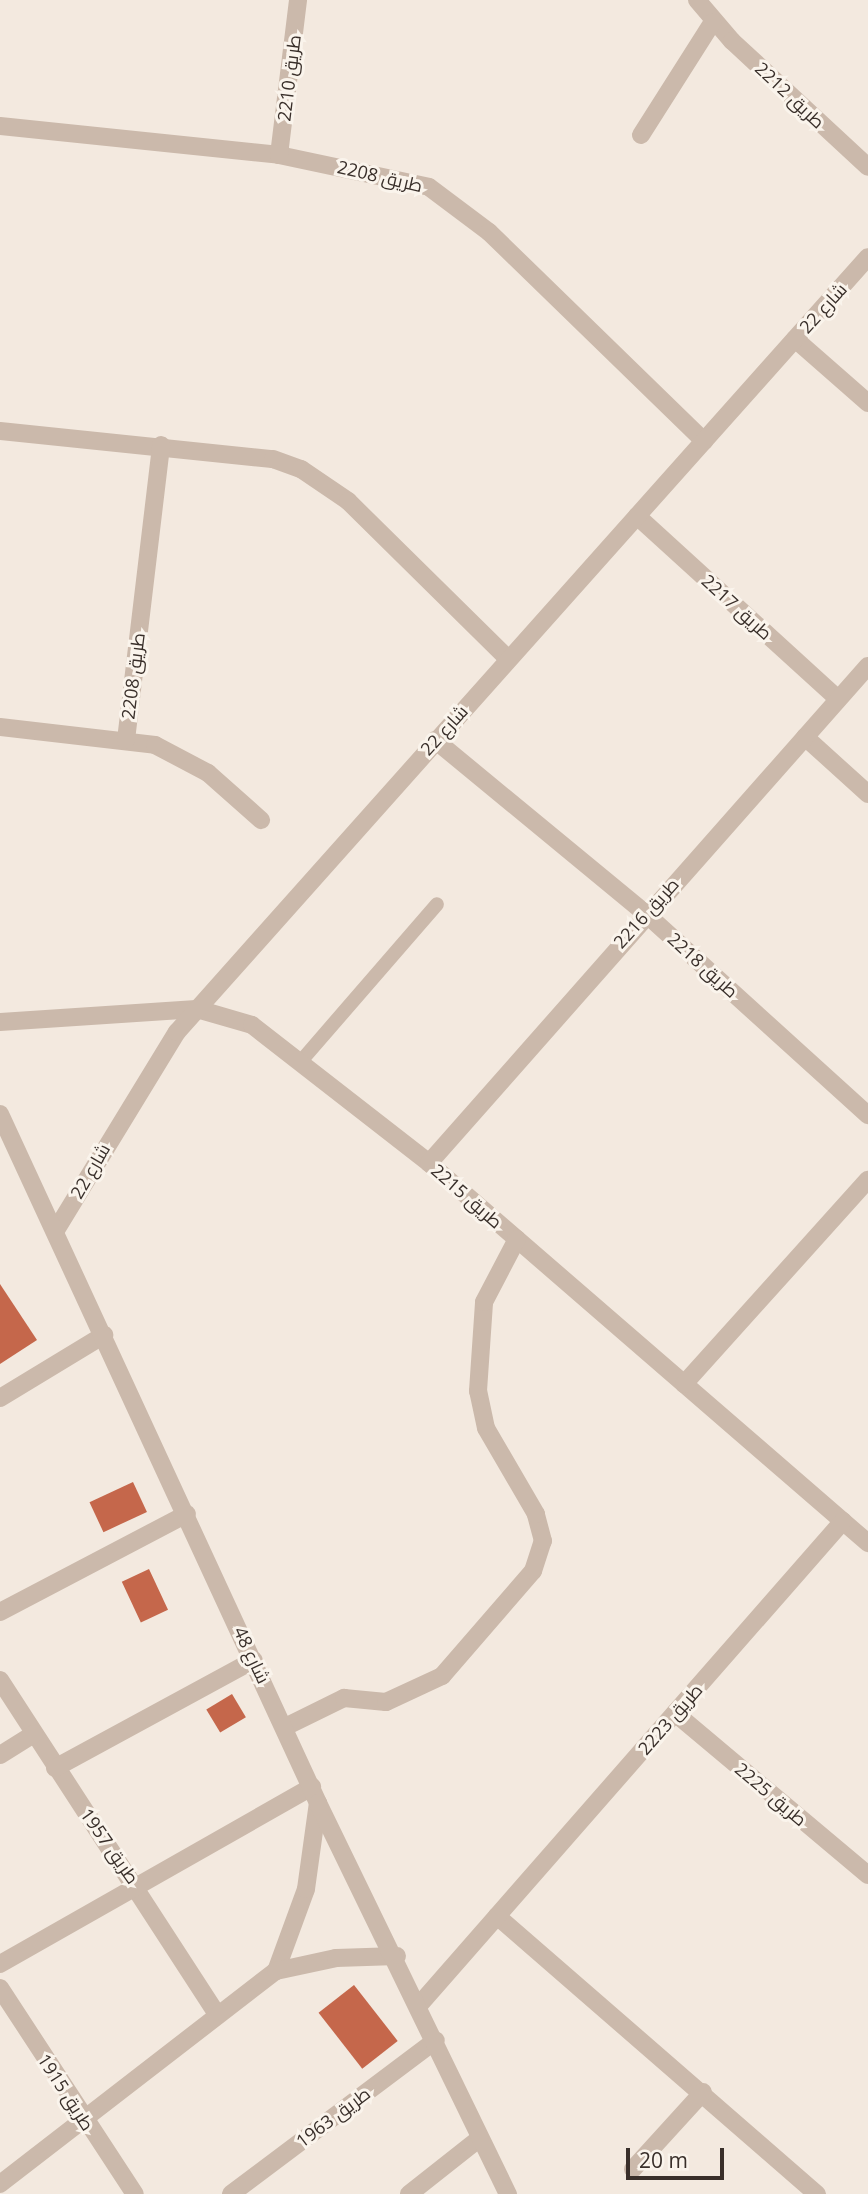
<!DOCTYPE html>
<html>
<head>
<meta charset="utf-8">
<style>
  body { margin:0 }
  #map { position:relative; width:868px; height:2194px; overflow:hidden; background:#f3e9df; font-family:"Open Sans",Cairo,sans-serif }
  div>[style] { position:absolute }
  .building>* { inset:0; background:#c5674b; transform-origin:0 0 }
  .service>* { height:14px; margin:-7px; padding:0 7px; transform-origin:7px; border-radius:7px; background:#cbb9ab }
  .minor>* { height:18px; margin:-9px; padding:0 9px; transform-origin:9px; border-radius:9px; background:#cbb9ab }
  .tertiary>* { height:18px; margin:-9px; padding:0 9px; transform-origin:9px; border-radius:9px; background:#cbb9ab }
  span { translate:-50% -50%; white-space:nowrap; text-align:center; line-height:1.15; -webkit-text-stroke:6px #faf4ec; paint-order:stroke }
  .street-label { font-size:18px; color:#392f2a }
  .scale { position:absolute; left:626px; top:2148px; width:98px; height:32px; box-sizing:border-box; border:4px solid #392f2a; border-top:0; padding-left:9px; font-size:21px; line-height:24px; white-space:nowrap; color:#392f2a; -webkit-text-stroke:5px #faf4ec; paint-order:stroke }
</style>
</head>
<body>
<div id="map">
  <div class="building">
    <i style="clip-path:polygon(0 1284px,37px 1340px,0 1364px)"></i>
    <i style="left:133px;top:1482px;width:33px;height:48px;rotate:65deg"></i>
    <i style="left:149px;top:1569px;width:45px;height:30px;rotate:65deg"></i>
    <i style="left:232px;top:1694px;width:27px;height:30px;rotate:59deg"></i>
    <i style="left:354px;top:1985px;width:71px;height:45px;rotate:52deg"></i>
  </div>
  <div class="service">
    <i style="left:302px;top:1060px;width:206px;rotate:-49.1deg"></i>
  </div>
  <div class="minor">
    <i style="left:697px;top:0;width:54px;rotate:49.5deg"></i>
    <i style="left:732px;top:41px;width:185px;rotate:42.8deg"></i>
    <i style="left:0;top:126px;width:281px;rotate:5.9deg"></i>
    <i style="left:279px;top:155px;width:153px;rotate:12deg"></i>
    <i style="left:429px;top:187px;width:75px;rotate:36.9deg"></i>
    <i style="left:489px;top:232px;width:300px;rotate:44.2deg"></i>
    <i style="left:641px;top:135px;width:133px;rotate:-57.6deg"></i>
    <i style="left:279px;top:155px;width:156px;rotate:-83deg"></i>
    <i style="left:795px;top:339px;width:97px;rotate:41.2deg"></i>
    <i style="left:0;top:431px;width:274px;rotate:5.9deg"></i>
    <i style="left:273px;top:459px;width:30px;rotate:20deg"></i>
    <i style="left:301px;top:469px;width:57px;rotate:34.2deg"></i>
    <i style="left:348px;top:501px;width:225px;rotate:44.6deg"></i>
    <i style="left:637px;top:516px;width:272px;rotate:42.3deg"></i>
    <i style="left:0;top:727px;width:156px;rotate:6.6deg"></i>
    <i style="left:155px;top:745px;width:60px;rotate:27.8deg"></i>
    <i style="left:208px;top:773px;width:71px;rotate:41.6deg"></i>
    <i style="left:805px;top:737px;width:85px;rotate:42.1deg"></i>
    <i style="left:126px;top:740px;width:297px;rotate:-83.2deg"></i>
    <i style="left:435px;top:740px;width:272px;rotate:39.5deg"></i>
    <i style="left:645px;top:913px;width:301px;rotate:42.2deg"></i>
    <i style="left:0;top:1022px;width:197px;rotate:-3.8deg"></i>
    <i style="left:197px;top:1009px;width:57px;rotate:16.2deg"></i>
    <i style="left:252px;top:1025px;width:224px;rotate:37.9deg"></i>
    <i style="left:429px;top:1163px;width:581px;rotate:40.88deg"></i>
    <i style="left:429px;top:1163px;width:663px;rotate:-48.55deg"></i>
    <i style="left:56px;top:1230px;width:232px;rotate:-58.6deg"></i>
    <i style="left:177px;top:1032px;width:1038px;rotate:-48.28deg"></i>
    <i style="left:684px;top:1384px;width:275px;rotate:-48deg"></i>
    <i style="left:0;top:1398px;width:122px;rotate:-31.2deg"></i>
    <i style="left:0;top:1612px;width:211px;rotate:-27.7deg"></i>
    <i style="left:0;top:1680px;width:398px;rotate:57deg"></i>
    <i style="left:675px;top:1713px;width:252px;rotate:40deg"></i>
    <i style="left:285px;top:1727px;width:66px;rotate:-26.2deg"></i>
    <i style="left:344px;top:1698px;width:42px;rotate:5.4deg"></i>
    <i style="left:386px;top:1702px;width:62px;rotate:-24.9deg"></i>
    <i style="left:442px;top:1676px;width:139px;rotate:-49.1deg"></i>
    <i style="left:533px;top:1571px;width:32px;rotate:-72deg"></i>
    <i style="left:543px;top:1541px;width:28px;rotate:-105deg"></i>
    <i style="left:536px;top:1514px;width:99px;rotate:-120.2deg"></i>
    <i style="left:486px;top:1428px;width:38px;rotate:-102deg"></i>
    <i style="left:478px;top:1391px;width:89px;rotate:-86.1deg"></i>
    <i style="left:484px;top:1302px;width:71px;rotate:-62.4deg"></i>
    <i style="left:0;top:1755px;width:40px;rotate:-32deg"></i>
    <i style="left:55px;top:1768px;width:226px;rotate:-28.5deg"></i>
    <i style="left:497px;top:1916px;width:424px;rotate:41deg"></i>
    <i style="left:0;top:1964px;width:359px;rotate:-29.6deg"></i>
    <i style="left:276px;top:1971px;width:87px;rotate:-69.9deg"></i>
    <i style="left:306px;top:1889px;width:87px;rotate:-82.1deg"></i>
    <i style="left:0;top:1988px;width:246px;rotate:56.8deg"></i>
    <i style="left:420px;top:2004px;width:642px;rotate:-48.79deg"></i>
    <i style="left:633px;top:2169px;width:104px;rotate:-47.7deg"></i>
    <i style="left:0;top:2184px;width:349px;rotate:-37.7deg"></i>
    <i style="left:276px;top:1971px;width:61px;rotate:-12.2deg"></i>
    <i style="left:336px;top:1958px;width:61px;rotate:-1.9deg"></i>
    <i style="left:231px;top:2194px;width:256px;rotate:-36.9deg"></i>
    <i style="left:409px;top:2194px;width:90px;rotate:-38.3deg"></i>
  </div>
  <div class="tertiary">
    <i style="left:0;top:1114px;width:759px;rotate:65.22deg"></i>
    <i style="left:318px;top:1803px;width:435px;rotate:64.1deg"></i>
  </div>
  <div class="street-label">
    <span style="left:289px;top:78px;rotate:-83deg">طريق 2210</span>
    <span style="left:790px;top:95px;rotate:43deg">طريق 2212</span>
    <span style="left:380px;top:176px;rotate:13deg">طريق 2208</span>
    <span style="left:823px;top:308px;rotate:-48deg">شارع 22</span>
    <span style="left:737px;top:607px;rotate:42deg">طريق 2217</span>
    <span style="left:133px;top:676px;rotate:-83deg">طريق 2208</span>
    <span style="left:444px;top:730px;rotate:-48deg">شارع 22</span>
    <span style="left:646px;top:913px;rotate:-48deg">طريق 2216</span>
    <span style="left:703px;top:965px;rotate:42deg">طريق 2218</span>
    <span style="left:90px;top:1171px;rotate:-60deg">شارع 22</span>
    <span style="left:467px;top:1196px;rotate:41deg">طريق 2215</span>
    <span style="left:252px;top:1655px;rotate:65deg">شارع 48</span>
    <span style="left:670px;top:1719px;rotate:-49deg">طريق 2223</span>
    <span style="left:771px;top:1794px;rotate:40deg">طريق 2225</span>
    <span style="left:110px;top:1846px;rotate:55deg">طريق 1957</span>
    <span style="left:66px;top:2092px;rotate:57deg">طريق 1915</span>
    <span style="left:333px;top:2117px;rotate:-37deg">طريق 1963</span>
  </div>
  <div class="scale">20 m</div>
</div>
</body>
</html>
